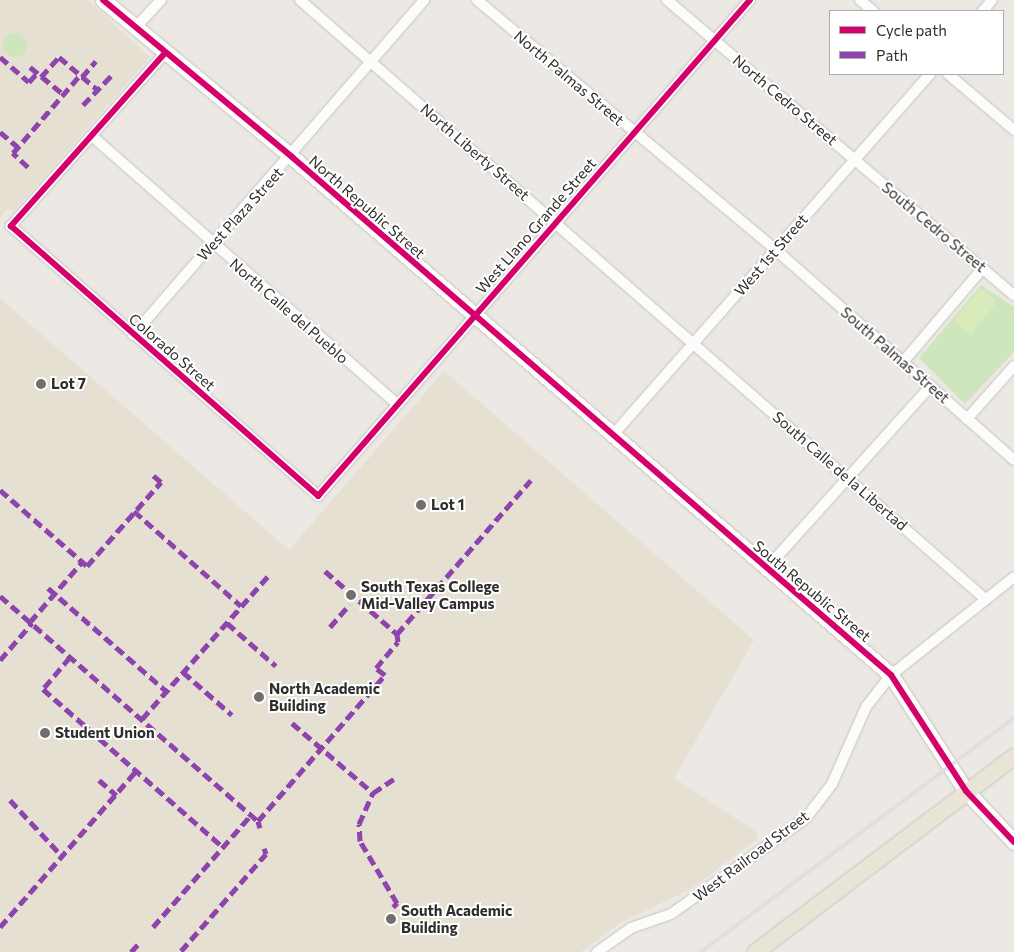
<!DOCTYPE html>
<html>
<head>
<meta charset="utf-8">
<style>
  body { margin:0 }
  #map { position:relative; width:1014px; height:952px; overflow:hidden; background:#ece8e4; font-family:Commissioner,sans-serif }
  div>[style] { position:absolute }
  .education>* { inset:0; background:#e6e0d3 }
  .green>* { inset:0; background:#cee6be }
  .round { border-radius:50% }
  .pitch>* { inset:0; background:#d9eabb; transform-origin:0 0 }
  .roads { filter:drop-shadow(0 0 1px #c5c4c5) drop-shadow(0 0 1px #c5c4c5) }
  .street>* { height:10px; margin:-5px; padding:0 5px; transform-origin:5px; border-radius:5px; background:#fcfcfb }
  .secondary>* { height:15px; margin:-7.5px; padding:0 7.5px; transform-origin:7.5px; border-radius:7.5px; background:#fcfcfb }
  .primary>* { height:16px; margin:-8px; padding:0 8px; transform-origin:8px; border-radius:8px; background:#e8e4d6 }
  .rail>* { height:4px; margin:-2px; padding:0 2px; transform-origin:2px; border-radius:2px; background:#dfdfe1 }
  .quiet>* { height:5px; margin-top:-2.5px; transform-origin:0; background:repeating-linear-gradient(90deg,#8e44ad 0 10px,transparent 0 15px) }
  .cycleway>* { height:6px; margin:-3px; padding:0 3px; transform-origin:3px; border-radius:3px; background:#d6006c }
  .dots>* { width:14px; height:14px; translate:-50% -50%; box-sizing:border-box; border:2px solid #fff; border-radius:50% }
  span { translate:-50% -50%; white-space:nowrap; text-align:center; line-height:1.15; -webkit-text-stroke:4px #fff; paint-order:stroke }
  .street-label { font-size:15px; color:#2e2e2e }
  .poi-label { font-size:15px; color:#2e2e2e; font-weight:700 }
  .left { translate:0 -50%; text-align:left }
  .legend { position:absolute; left:829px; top:10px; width:175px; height:65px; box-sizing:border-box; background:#fff; border:1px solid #ababab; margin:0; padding:6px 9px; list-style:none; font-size:15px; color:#2e2e2e }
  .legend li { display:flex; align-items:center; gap:10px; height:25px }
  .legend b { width:25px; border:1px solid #ababab }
</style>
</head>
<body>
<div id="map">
  <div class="education">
    <i style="clip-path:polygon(0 0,88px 0,150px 57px,14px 211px,7px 209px,0 218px)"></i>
    <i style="clip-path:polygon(0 298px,289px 550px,444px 371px,754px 640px,674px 778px,757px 832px,757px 839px,691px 889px,620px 923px,581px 952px,0 952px)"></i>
  </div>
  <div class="green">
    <i class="round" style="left:3px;top:33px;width:24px;height:24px"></i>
    <i style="clip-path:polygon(981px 285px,1014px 307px,1014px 352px,965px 404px,919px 358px)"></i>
  </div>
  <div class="pitch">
    <i style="left:980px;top:288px;width:22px;height:42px;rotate:39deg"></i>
  </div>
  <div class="roads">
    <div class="street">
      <i style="left:300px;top:0;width:909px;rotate:41.16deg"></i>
      <i style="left:477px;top:0;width:390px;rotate:39.9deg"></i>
      <i style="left:776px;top:250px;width:317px;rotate:41.4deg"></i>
      <i style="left:667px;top:0;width:455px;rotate:40.4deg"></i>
      <i style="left:860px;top:0;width:17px;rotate:40deg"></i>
      <i style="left:983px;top:11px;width:14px;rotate:-51deg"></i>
      <i style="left:135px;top:28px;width:38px;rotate:-47deg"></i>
      <i style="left:165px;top:53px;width:232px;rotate:131.7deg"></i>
      <i style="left:11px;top:226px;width:409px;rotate:41.3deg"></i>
      <i style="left:318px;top:496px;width:658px;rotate:-48.95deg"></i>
      <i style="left:948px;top:74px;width:87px;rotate:40.3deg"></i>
      <i style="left:92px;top:136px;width:406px;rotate:41.3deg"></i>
      <i style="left:133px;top:335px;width:444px;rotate:-49deg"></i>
      <i style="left:903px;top:362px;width:123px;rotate:-49.6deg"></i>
      <i style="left:967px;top:419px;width:71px;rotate:-48.4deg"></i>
      <i style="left:612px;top:436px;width:482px;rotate:-48.7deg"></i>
      <i style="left:766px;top:569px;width:245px;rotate:-48deg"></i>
      <i style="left:597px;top:952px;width:42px;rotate:-35.2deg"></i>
      <i style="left:631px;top:928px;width:42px;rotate:-19.3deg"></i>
      <i style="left:671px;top:914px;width:166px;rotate:-35.4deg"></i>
      <i style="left:806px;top:818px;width:43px;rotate:-52.6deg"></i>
      <i style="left:832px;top:784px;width:84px;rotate:-66.2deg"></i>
      <i style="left:866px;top:707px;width:41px;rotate:-52deg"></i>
      <i style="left:891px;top:675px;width:157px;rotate:-38.5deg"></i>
    </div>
    <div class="secondary">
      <i style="left:103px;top:0;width:246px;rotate:39.7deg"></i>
      <i style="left:292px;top:157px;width:792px;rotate:40.85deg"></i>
      <i style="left:891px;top:675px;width:138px;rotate:57.1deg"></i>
      <i style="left:966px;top:791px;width:70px;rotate:46.7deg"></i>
    </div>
    <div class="primary">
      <i style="left:756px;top:952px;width:323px;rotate:-37.1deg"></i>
    </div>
  </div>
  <div class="rail">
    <i style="left:701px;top:952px;width:391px;rotate:-36.8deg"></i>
  </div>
  <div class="quiet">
    <i style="left:0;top:57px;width:38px;rotate:41deg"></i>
    <i style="left:29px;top:82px;width:12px;rotate:-48deg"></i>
    <i style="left:30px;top:67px;width:43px;rotate:39.3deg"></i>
    <i style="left:41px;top:77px;width:27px;rotate:-48deg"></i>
    <i style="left:59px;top:57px;width:52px;rotate:40.4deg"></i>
    <i style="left:82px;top:77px;width:21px;rotate:-49deg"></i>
    <i style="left:83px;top:105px;width:42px;rotate:-46deg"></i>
    <i style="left:0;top:132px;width:23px;rotate:40deg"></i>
    <i style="left:28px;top:167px;width:21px;rotate:-137deg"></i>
    <i style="left:13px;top:153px;width:103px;rotate:-49.3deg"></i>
    <i style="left:0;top:490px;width:116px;rotate:41.1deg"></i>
    <i style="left:87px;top:566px;width:112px;rotate:-48.6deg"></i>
    <i style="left:161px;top:482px;width:11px;rotate:-139deg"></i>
    <i style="left:134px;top:511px;width:143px;rotate:41.6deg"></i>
    <i style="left:325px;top:571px;width:96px;rotate:41.2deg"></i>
    <i style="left:48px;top:588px;width:157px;rotate:41.1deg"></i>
    <i style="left:0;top:596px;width:342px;rotate:41.1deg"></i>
    <i style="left:258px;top:821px;width:7px;rotate:74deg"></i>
    <i style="left:30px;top:622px;width:79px;rotate:-49.1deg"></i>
    <i style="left:227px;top:623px;width:65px;rotate:41.3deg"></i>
    <i style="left:330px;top:627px;width:30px;rotate:-49deg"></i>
    <i style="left:70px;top:657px;width:42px;rotate:130.2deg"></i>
    <i style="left:43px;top:689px;width:240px;rotate:41.3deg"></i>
    <i style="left:0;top:660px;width:49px;rotate:-49.1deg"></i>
    <i style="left:183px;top:672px;width:65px;rotate:41.3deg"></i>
    <i style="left:142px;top:719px;width:193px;rotate:-48.6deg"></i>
    <i style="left:292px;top:723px;width:107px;rotate:40.8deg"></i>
    <i style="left:99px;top:780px;width:23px;rotate:41deg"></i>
    <i style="left:10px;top:800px;width:76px;rotate:47.1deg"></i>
    <i style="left:258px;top:821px;width:194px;rotate:-49deg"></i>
    <i style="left:385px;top:675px;width:11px;rotate:-142deg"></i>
    <i style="left:376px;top:668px;width:34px;rotate:-50deg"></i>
    <i style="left:398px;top:642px;width:8px;rotate:-97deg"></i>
    <i style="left:397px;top:634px;width:204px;rotate:-49deg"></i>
    <i style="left:393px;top:907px;width:6px;rotate:-45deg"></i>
    <i style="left:397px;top:903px;width:72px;rotate:-120.8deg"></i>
    <i style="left:360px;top:841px;width:17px;rotate:-93deg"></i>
    <i style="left:359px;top:824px;width:34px;rotate:-66deg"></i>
    <i style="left:373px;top:793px;width:27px;rotate:-34deg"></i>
    <i style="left:0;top:927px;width:207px;rotate:-48.9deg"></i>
    <i style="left:153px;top:927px;width:149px;rotate:-48.8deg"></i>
    <i style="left:181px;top:951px;width:129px;rotate:-48.8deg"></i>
    <i style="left:266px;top:854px;width:6px;rotate:-108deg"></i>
    <i style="left:131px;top:952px;width:13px;rotate:-48deg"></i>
  </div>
  <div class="cycleway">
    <i style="left:103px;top:0;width:246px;rotate:39.7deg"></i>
    <i style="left:292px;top:157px;width:792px;rotate:40.85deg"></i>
    <i style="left:891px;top:675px;width:138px;rotate:57.1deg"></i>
    <i style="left:966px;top:791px;width:70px;rotate:46.7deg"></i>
    <i style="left:165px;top:53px;width:232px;rotate:131.7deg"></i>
    <i style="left:11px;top:226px;width:409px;rotate:41.3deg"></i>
    <i style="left:318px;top:496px;width:658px;rotate:-48.95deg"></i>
  </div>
  <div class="dots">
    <i style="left:41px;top:384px;background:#706f6e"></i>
    <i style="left:421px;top:505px;background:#706f6e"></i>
    <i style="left:351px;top:595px;background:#706f6e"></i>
    <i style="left:259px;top:697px;background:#706f6e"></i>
    <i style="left:45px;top:733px;background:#706f6e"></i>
    <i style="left:391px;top:919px;background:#706f6e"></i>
  </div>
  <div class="street-label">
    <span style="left:569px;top:78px;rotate:40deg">North Palmas Street</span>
    <span style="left:785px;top:100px;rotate:40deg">North Cedro Street</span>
    <span style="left:475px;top:152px;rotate:41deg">North Liberty Street</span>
    <span style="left:367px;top:207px;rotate:41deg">North Republic Street</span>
    <span style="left:240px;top:214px;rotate:-48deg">West Plaza Street</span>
    <span style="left:536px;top:226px;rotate:-49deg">West Llano Grande Street</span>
    <span style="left:934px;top:227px;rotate:40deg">South Cedro Street</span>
    <span style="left:771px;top:255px;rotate:-49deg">West 1st Street</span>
    <span style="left:289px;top:311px;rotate:41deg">North Calle del Pueblo</span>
    <span style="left:172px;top:352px;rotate:41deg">Colorado Street</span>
    <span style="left:895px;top:355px;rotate:41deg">South Palmas Street</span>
    <span style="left:840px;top:471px;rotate:41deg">South Calle de la Libertad</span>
    <span style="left:812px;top:591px;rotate:40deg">South Republic Street</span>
    <span style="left:751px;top:856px;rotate:-37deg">West Railroad Street</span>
  </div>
  <div class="poi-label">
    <span class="left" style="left:51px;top:384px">Lot 7</span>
    <span class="left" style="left:431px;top:505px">Lot 1</span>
    <span class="left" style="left:361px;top:595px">South Texas College<br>Mid-Valley Campus</span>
    <span class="left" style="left:269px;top:697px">North Academic<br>Building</span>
    <span class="left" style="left:55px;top:733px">Student Union</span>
    <span class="left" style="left:401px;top:919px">South Academic<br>Building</span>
  </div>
  <ul class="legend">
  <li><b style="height:6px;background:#d6006c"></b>Cycle path</li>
  <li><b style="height:6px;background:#8e44ad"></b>Path</li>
  </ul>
</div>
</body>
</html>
